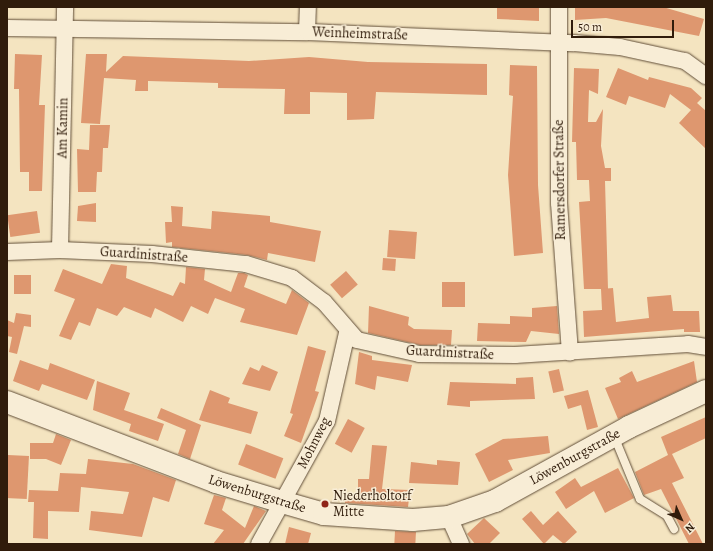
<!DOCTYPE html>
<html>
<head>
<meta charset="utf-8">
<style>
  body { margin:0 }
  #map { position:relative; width:713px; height:551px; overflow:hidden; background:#f4e4c0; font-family:Alegreya,serif }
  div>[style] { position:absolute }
  .building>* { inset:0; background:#de976f; transform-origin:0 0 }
  .roads { filter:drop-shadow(0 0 1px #614e38) drop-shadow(0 0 1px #614e38) }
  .lane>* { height:8px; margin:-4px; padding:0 4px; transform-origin:4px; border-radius:4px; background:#f8edd6 }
  .street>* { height:16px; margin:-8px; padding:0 8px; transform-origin:8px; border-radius:8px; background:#f8edd6 }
  .secondary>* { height:22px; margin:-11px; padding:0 11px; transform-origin:11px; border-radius:11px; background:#f8edd6 }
  .dots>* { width:11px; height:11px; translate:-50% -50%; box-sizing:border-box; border:2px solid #f8edd6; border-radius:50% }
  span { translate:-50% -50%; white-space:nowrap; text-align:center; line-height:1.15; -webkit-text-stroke:3px #f8edd6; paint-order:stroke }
  .street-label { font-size:14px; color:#301c0b }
  .poi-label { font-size:14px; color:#301c0b }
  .left { translate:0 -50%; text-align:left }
  .frame { position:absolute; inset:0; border:8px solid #301c0b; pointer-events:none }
  .north { position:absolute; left:661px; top:499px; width:40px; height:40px; -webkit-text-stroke:3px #f8edd6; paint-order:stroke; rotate:135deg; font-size:11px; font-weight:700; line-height:16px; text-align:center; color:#301c0b }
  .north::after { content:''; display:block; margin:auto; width:14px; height:18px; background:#301c0b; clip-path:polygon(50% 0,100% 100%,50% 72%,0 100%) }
  .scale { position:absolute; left:571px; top:20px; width:103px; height:18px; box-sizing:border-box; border:2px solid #301c0b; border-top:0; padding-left:5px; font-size:12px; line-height:14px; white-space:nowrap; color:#301c0b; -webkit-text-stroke:3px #f8edd6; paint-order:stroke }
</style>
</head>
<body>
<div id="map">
  <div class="building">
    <i style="clip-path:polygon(497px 7px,539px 7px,539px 21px,497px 19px)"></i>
    <i style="clip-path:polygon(575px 7px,663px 7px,704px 19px,699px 36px,606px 18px,575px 20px)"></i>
    <i style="clip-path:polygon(15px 54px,42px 55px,39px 105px,45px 105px,42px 191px,29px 191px,29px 172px,20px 172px,19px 89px,14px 89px)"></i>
    <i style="clip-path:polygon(86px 54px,107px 54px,106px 72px,123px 56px,249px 61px,309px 57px,368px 62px,487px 64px,487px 95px,376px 92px,374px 119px,347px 120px,347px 93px,310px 92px,310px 114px,284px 114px,285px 89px,218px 88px,218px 83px,148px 81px,148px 91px,135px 91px,136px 80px,104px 78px,100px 124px,81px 123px)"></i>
    <i style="clip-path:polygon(510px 65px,537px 66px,538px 185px,543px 253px,514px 256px,508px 175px,513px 96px,509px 95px)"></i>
    <i style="clip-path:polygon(574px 68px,599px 69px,598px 94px,589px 90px,588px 122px,596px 122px,603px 109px,601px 146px,605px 168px,611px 168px,611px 181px,605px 181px,608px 289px,584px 289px,579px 202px,590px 201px,589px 180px,577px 180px,576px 142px,572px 142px)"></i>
    <i style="clip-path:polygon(618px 68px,648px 80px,649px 77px,691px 88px,702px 98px,697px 103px,706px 111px,706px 149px,679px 123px,691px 110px,670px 94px,665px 108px,629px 96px,626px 105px,606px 97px)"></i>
    <i style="clip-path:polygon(90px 125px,110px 125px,108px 148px,103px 148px,102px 172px,97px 172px,96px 192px,78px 192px,77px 149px,89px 150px)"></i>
    <i style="clip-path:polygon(96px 203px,96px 222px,77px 221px,78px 206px)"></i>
    <i style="clip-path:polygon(171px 206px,183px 207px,182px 226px,211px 229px,212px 211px,270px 216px,270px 222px,321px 231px,315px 262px,268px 253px,267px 260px,247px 255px,172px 247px,172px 242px,166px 243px,165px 222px,172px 222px)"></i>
    <i style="left:37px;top:211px;width:22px;height:30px;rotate:82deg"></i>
    <i style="left:389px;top:230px;width:28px;height:27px;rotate:4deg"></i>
    <i style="left:383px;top:258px;width:13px;height:12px;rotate:4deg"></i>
    <i style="clip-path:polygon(111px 264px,127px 266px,126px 278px,173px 296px,180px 282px,185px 284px,186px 267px,205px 269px,204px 280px,231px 292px,238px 273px,244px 273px,248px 275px,244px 287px,286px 304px,292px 290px,309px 303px,297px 335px,240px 322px,245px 309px,215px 298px,208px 314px,191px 306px,183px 322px,155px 308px,151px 318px,124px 307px,117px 316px,97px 308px,90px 326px,79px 322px,71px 340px,59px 336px,75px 299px,54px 291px,63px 269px,102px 284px)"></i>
    <i style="left:346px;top:271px;width:18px;height:21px;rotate:49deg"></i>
    <i style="left:14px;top:275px;width:17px;height:19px"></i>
    <i style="left:442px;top:282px;width:23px;height:25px"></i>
    <i style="clip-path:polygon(613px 288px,616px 322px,649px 318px,647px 297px,671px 295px,673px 311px,699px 311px,700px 332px,684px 332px,684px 329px,584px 337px,583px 311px,602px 310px,601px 289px)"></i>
    <i style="clip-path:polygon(369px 306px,409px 317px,408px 325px,414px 329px,452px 330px,451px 345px,420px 345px,368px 333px)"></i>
    <i style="clip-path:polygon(557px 306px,559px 334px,531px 331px,526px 342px,477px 341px,478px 323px,510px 324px,510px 316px,532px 317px,532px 308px)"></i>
    <i style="clip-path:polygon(16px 313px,31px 315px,31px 327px,24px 326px,17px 354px,9px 352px,12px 337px,7px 336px,7px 320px,14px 323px)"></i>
    <i style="clip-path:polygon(308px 346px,326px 351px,315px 391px,319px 392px,301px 443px,284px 436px,293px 414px,290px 413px)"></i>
    <i style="clip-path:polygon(359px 352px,372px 356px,372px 360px,412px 365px,408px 382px,377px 376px,375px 390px,355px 384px)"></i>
    <i style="clip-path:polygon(20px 360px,48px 370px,50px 363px,95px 380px,87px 400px,42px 384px,39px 391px,13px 381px)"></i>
    <i style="clip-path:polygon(694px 361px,697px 382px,618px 419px,605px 388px,621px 382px,619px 378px,632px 371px,637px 382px)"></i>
    <i style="clip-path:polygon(262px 365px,278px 372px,270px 391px,242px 384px,250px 367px,259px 371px)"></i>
    <i style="left:559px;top:369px;width:22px;height:11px;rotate:77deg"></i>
    <i style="clip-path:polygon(533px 377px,535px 399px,470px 401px,470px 407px,447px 405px,450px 382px,516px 384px,516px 378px)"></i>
    <i style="clip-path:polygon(97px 381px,130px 393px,124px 410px,164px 424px,158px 441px,129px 431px,131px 424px,93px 410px)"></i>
    <i style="clip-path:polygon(210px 390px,230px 398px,228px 403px,258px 412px,251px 434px,199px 420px)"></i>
    <i style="clip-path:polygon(588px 390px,598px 427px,587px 430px,581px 405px,568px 409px,564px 396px)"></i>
    <i style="clip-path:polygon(161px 408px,201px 425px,190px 459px,178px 454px,186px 430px,157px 418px)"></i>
    <i style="clip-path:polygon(706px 417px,706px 438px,672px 454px,684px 478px,672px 483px,703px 544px,689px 544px,661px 489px,644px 495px,635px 472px,668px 455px,661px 437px)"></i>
    <i style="left:348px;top:419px;width:19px;height:28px;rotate:28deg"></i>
    <i style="clip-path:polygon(56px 434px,71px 440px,61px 465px,46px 459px,30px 459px,30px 443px,53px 443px)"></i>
    <i style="clip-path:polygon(548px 436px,550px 453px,508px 460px,513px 470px,489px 482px,475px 454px,503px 439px)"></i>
    <i style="left:246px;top:444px;width:40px;height:22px;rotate:21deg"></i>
    <i style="clip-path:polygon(372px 445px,387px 446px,382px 489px,410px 490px,408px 507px,345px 503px,345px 495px,358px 496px,358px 479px,369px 479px)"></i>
    <i style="left:8px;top:455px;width:21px;height:43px;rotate:3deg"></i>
    <i style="clip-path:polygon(88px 459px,133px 464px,176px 480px,169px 502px,153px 497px,142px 537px,89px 530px,91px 511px,123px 514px,129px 492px,81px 487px,79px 512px,48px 511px,48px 539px,33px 538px,34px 502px,28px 502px,29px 490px,58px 491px,60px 473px,86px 474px)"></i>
    <i style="clip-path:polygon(437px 460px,460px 462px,458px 485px,409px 483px,411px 462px,437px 465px)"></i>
    <i style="clip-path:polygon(618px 468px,634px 498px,605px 513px,594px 491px,566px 509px,555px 492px,575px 478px,581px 487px)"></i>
    <i style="clip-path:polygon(214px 495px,226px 498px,222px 510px,245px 528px,254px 506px,266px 511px,243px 544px,213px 544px,224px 530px,204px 524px)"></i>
    <i style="clip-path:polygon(531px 511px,543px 525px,558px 511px,577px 532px,564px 544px,553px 535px,544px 544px,522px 519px)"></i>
    <i style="clip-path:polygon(484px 518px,500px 533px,489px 544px,475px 544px,467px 534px)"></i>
    <i style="clip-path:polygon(289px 527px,311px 533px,308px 544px,285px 544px)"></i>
    <i style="left:395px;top:531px;width:21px;height:13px;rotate:3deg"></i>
  </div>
  <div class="roads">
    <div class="lane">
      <i style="left:614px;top:436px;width:68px;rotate:67.6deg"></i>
      <i style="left:640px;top:499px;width:32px;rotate:32deg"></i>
      <i style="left:667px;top:516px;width:15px;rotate:62deg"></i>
    </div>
    <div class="street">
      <i style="left:559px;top:7px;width:196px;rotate:90deg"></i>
      <i style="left:559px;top:203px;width:150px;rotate:85.8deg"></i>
      <i style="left:7px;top:28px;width:300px;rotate:0.8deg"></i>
      <i style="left:307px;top:32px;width:267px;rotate:2.4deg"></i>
      <i style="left:574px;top:43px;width:46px;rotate:5deg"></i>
      <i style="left:620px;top:47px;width:66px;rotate:12.2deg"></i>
      <i style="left:685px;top:61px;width:26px;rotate:36deg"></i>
      <i style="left:307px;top:32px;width:25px;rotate:-88deg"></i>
      <i style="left:60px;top:250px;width:243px;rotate:-88.8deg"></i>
      <i style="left:7px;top:252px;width:53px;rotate:-2.2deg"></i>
      <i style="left:60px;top:250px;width:92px;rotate:2.5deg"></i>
      <i style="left:152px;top:254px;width:95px;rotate:6.1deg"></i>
      <i style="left:246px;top:264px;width:48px;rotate:16.9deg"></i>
      <i style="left:292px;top:278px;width:40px;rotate:37deg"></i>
      <i style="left:324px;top:302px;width:50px;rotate:49deg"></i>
      <i style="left:357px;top:340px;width:64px;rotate:12.7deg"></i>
      <i style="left:419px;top:354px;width:96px;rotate:0.6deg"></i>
      <i style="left:515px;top:355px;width:173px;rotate:-3.6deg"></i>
      <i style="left:688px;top:344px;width:18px;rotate:9deg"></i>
      <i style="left:449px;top:517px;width:30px;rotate:66deg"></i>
      <i style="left:259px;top:544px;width:141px;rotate:-61.1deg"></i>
      <i style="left:327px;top:421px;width:90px;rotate:-77.2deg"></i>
    </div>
    <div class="secondary">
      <i style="left:7px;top:402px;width:224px;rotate:20.9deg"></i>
      <i style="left:216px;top:482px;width:69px;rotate:16.9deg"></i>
      <i style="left:282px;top:502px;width:44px;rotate:15.9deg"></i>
      <i style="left:324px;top:514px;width:89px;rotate:3.9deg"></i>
      <i style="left:413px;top:520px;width:36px;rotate:-5deg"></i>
      <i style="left:449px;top:517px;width:49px;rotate:-19.2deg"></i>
      <i style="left:495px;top:501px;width:153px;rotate:-28.9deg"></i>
      <i style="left:629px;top:427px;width:85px;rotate:-25.1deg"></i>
    </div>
  </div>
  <div class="dots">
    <i style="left:325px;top:504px;background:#8f2418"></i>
  </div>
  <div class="street-label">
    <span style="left:360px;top:34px;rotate:2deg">Weinheimstraße</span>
    <span style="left:63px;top:128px;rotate:-89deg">Am Kamin</span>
    <span style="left:560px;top:180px;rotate:-91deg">Ramersdorfer Straße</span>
    <span style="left:144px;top:255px;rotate:4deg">Guardinistraße</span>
    <span style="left:450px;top:353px;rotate:3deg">Guardinistraße</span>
    <span style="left:314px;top:443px;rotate:-63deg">Mohnweg</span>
    <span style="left:575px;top:457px;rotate:-29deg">Löwenburgstraße</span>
    <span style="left:257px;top:494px;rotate:17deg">Löwenburgstraße</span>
  </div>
  <div class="poi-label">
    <span class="left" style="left:333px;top:504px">Niederholtorf<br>Mitte</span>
  </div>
  <div class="frame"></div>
  <div class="north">N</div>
  <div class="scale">50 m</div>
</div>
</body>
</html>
